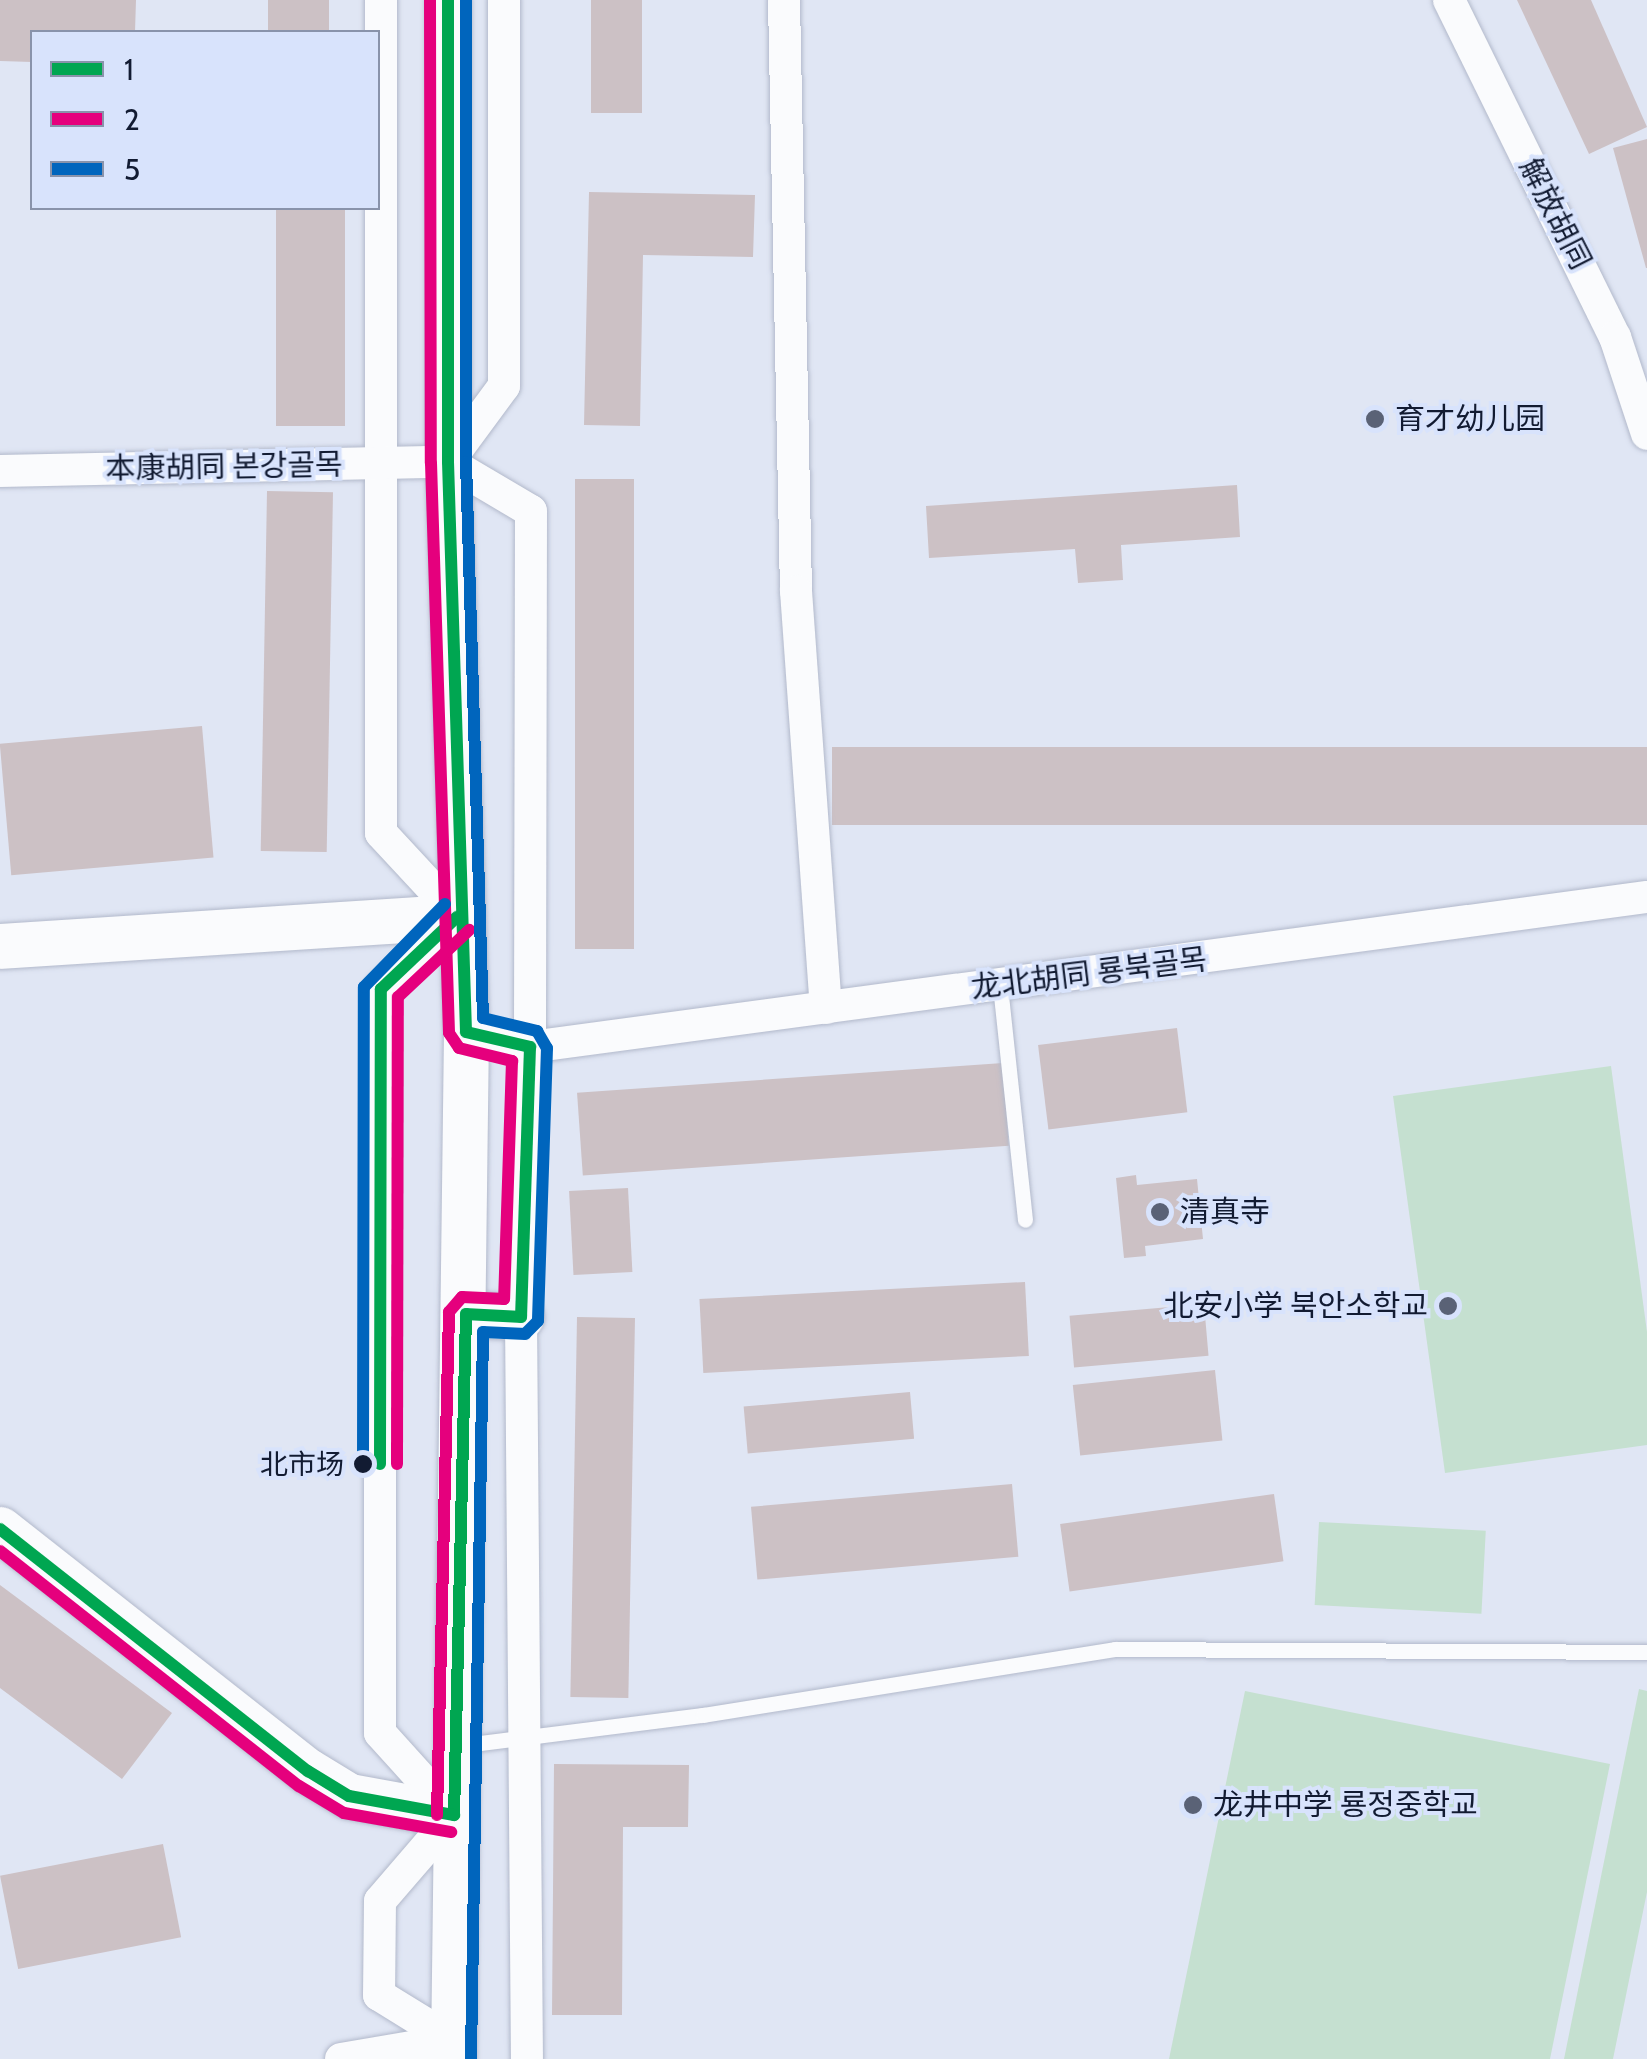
<!DOCTYPE html>
<html>
<head>
<meta charset="utf-8">
<style>
  body { margin:0 }
  #map { position:relative; width:1647px; height:2059px; overflow:hidden; background:#e0e6f4; font-family:Cabin,"Noto Sans SC","Noto Sans KR",sans-serif }
  div>[style] { position:absolute }
  .green>* { inset:0; background:#c5e0d0; transform-origin:0 0 }
  .building>* { inset:0; background:#ccc1c5; transform-origin:0 0 }
  .roads { filter:drop-shadow(0 0 2px #b2b9cb) drop-shadow(0 0 2px #b2b9cb) }
  .lane>* { height:15px; margin:-7.5px; padding:0 7.5px; transform-origin:7.5px; border-radius:7.5px; background:#fafbfd }
  .street>* { height:32px; margin:-16px; padding:0 16px; transform-origin:16px; border-radius:16px; background:#fafbfd }
  .secondary>* { height:45px; margin:-22.5px; padding:0 22.5px; transform-origin:22.5px; border-radius:22.5px; background:#fafbfd }
  .bus-1>* { height:12px; margin:-6px; padding:0 6px; transform-origin:6px; border-radius:6px; background:#00a651 }
  .bus-2>* { height:12px; margin:-6px; padding:0 6px; transform-origin:6px; border-radius:6px; background:#e5007d }
  .bus-3>* { height:12px; margin:-6px; padding:0 6px; transform-origin:6px; border-radius:6px; background:#0065bd }
  .dots>* { width:28px; height:28px; translate:-50% -50%; box-sizing:border-box; border:5px solid #d8e3fc; border-radius:50% }
  span { translate:-50% -50%; white-space:nowrap; text-align:center; line-height:1.15; -webkit-text-stroke:8px #d8e3fc; paint-order:stroke }
  .bus-label { font-size:28px; color:#121b32 }
  .right { translate:-100% -50%; text-align:right }
  .street-label { font-size:30px; color:#121b32 }
  .poi-label { font-size:30px; color:#121b32 }
  .left { translate:0 -50%; text-align:left }
  .legend { position:absolute; left:30px; top:30px; width:350px; height:180px; box-sizing:border-box; background:#d8e3fc; border:2px solid #8993ab; margin:0; padding:12px 18px; list-style:none; font-size:30px; color:#121b32 }
  .legend li { display:flex; align-items:center; gap:20px; height:50px }
  .legend b { width:50px; border:2px solid #8993ab }
</style>
</head>
<body>
<div id="map">
  <div class="green">
    <i style="clip-path:polygon(1611px 1066px,1647px 1332px,1647px 1445px,1445px 1473px,1393px 1096px)"></i>
    <i style="left:1319px;top:1522px;width:167px;height:83px;rotate:3deg"></i>
    <i style="clip-path:polygon(1639px 1689px,1647px 1691px,1647px 1892px,1613px 2059px,1564px 2059px)"></i>
    <i style="clip-path:polygon(1245px 1691px,1610px 1764px,1550px 2059px,1169px 2059px)"></i>
  </div>
  <div class="building">
    <i style="clip-path:polygon(0 0,136px 0,135px 32px,32px 32px,32px 62px,0 61px)"></i>
    <i style="left:268px;top:0;width:61px;height:32px"></i>
    <i style="left:591px;top:0;width:51px;height:113px"></i>
    <i style="clip-path:polygon(1517px 0,1591px 0,1647px 127px,1589px 154px)"></i>
    <i style="clip-path:polygon(1647px 139px,1647px 268px,1646px 268px,1613px 148px)"></i>
    <i style="clip-path:polygon(589px 192px,755px 195px,753px 257px,643px 255px,640px 426px,584px 425px)"></i>
    <i style="left:276px;top:208px;width:69px;height:218px"></i>
    <i style="left:575px;top:479px;width:59px;height:470px"></i>
    <i style="clip-path:polygon(1237px 485px,1240px 537px,1121px 545px,1123px 580px,1078px 583px,1075px 549px,929px 558px,926px 506px)"></i>
    <i style="left:267px;top:491px;width:66px;height:360px;rotate:1deg"></i>
    <i style="left:202px;top:726px;width:132px;height:203px;rotate:85deg"></i>
    <i style="left:1647px;top:747px;width:78px;height:815px;rotate:90deg"></i>
    <i style="left:1177px;top:1028px;width:85px;height:140px;rotate:83deg"></i>
    <i style="left:1003px;top:1063px;width:83px;height:427px;rotate:86deg"></i>
    <i style="clip-path:polygon(1136px 1175px,1137px 1185px,1197px 1179px,1203px 1239px,1145px 1246px,1146px 1256px,1124px 1258px,1116px 1178px)"></i>
    <i style="left:628px;top:1188px;width:84px;height:59px;rotate:87deg"></i>
    <i style="left:1025px;top:1282px;width:74px;height:326px;rotate:87deg"></i>
    <i style="left:1204px;top:1304px;width:52px;height:135px;rotate:85deg"></i>
    <i style="left:577px;top:1317px;width:58px;height:380px;rotate:1deg"></i>
    <i style="left:1215px;top:1370px;width:71px;height:143px;rotate:84deg"></i>
    <i style="left:910px;top:1392px;width:47px;height:167px;rotate:85deg"></i>
    <i style="left:1012px;top:1484px;width:73px;height:262px;rotate:85deg"></i>
    <i style="left:1274px;top:1494px;width:68px;height:216px;rotate:82deg"></i>
    <i style="clip-path:polygon(0 1585px,172px 1713px,122px 1779px,0 1688px)"></i>
    <i style="clip-path:polygon(554px 1764px,689px 1765px,688px 1827px,623px 1827px,622px 2015px,552px 2015px)"></i>
    <i style="left:163px;top:1844px;width:95px;height:166px;rotate:79deg"></i>
  </div>
  <div class="roads">
    <div class="lane">
      <i style="left:1000px;top:986px;width:235px;rotate:83.9deg"></i>
      <i style="left:464px;top:1745px;width:241px;rotate:-7.2deg"></i>
      <i style="left:703px;top:1715px;width:417px;rotate:-9.1deg"></i>
      <i style="left:1115px;top:1649px;width:532px;rotate:0.32deg"></i>
    </div>
    <div class="street">
      <i style="left:381px;top:0;width:833px;rotate:90deg"></i>
      <i style="left:381px;top:833px;width:113px;rotate:47.1deg"></i>
      <i style="left:458px;top:916px;width:106px;rotate:136.5deg"></i>
      <i style="left:381px;top:989px;width:744px;rotate:90.08deg"></i>
      <i style="left:380px;top:1733px;width:110px;rotate:47.9deg"></i>
      <i style="left:454px;top:1815px;width:113px;rotate:130.7deg"></i>
      <i style="left:380px;top:1901px;width:94px;rotate:90.6deg"></i>
      <i style="left:379px;top:1995px;width:86px;rotate:31.7deg"></i>
      <i style="left:784px;top:0;width:591px;rotate:88.84deg"></i>
      <i style="left:796px;top:591px;width:418px;rotate:85.9deg"></i>
      <i style="left:1449px;top:0;width:376px;rotate:63.8deg"></i>
      <i style="left:1615px;top:337px;width:102px;rotate:71.7deg"></i>
      <i style="left:448px;top:462px;width:96px;rotate:30.6deg"></i>
      <i style="left:531px;top:511px;width:536px;rotate:90.11deg"></i>
      <i style="left:530px;top:1047px;width:270px;rotate:91.9deg"></i>
      <i style="left:521px;top:1317px;width:742px;rotate:89.54deg"></i>
      <i style="left:448px;top:462px;width:94px;rotate:-53.6deg"></i>
      <i style="left:504px;top:386px;width:386px;rotate:-90deg"></i>
      <i style="left:0;top:471px;width:448px;rotate:-1.2deg"></i>
      <i style="left:466px;top:1032px;width:66px;rotate:13.2deg"></i>
      <i style="left:530px;top:1047px;width:1127px;rotate:-7.65deg"></i>
      <i style="left:341px;top:2059px;width:113px;rotate:-9.7deg"></i>
    </div>
    <div class="secondary">
      <i style="left:448px;top:0;width:462px;rotate:90deg"></i>
      <i style="left:448px;top:462px;width:570px;rotate:88.19deg"></i>
      <i style="left:466px;top:1032px;width:1027px;rotate:90.73deg"></i>
      <i style="left:0;top:946px;width:459px;rotate:-3.7deg"></i>
      <i style="left:466px;top:1314px;width:55px;rotate:3.1deg"></i>
      <i style="left:0;top:1529px;width:392px;rotate:38.2deg"></i>
      <i style="left:308px;top:1771px;width:48px;rotate:31.4deg"></i>
      <i style="left:349px;top:1796px;width:107px;rotate:10.3deg"></i>
    </div>
  </div>
  <div class="bus-1">
    <i style="left:448px;top:0;width:462px;rotate:90deg"></i>
    <i style="left:448px;top:462px;width:570px;rotate:88.19deg"></i>
    <i style="left:466px;top:1032px;width:66px;rotate:13.2deg"></i>
    <i style="left:530px;top:1047px;width:270px;rotate:91.9deg"></i>
    <i style="left:521px;top:1317px;width:55px;rotate:-176.9deg"></i>
    <i style="left:466px;top:1314px;width:501px;rotate:91.37deg"></i>
    <i style="left:380px;top:1464px;width:475px;rotate:-89.9deg"></i>
    <i style="left:381px;top:989px;width:105px;rotate:-43.5deg"></i>
    <i style="left:0;top:1529px;width:392px;rotate:38.2deg"></i>
    <i style="left:308px;top:1771px;width:48px;rotate:31.4deg"></i>
    <i style="left:349px;top:1796px;width:107px;rotate:10.3deg"></i>
  </div>
  <div class="bus-2">
    <i style="left:430px;top:0;width:463px;rotate:89.9deg"></i>
    <i style="left:431px;top:463px;width:570px;rotate:88.19deg"></i>
    <i style="left:449px;top:1033px;width:18px;rotate:56deg"></i>
    <i style="left:459px;top:1048px;width:55px;rotate:13.8deg"></i>
    <i style="left:512px;top:1061px;width:238px;rotate:91.9deg"></i>
    <i style="left:504px;top:1299px;width:42px;rotate:-177.3deg"></i>
    <i style="left:462px;top:1297px;width:20px;rotate:131deg"></i>
    <i style="left:449px;top:1312px;width:503px;rotate:91.37deg"></i>
    <i style="left:397px;top:1464px;width:467px;rotate:-89.9deg"></i>
    <i style="left:398px;top:997px;width:98px;rotate:-43.3deg"></i>
    <i style="left:0;top:1551px;width:380px;rotate:38.2deg"></i>
    <i style="left:299px;top:1786px;width:52px;rotate:31deg"></i>
    <i style="left:344px;top:1813px;width:109px;rotate:10.1deg"></i>
  </div>
  <div class="bus-3">
    <i style="left:466px;top:0;width:462px;rotate:90deg"></i>
    <i style="left:466px;top:462px;width:556px;rotate:88.25deg"></i>
    <i style="left:483px;top:1018px;width:56px;rotate:13.5deg"></i>
    <i style="left:537px;top:1031px;width:20px;rotate:60deg"></i>
    <i style="left:547px;top:1048px;width:273px;rotate:91.9deg"></i>
    <i style="left:538px;top:1321px;width:18px;rotate:135deg"></i>
    <i style="left:525px;top:1334px;width:42px;rotate:-177.3deg"></i>
    <i style="left:483px;top:1332px;width:727px;rotate:90.95deg"></i>
    <i style="left:363px;top:1464px;width:477px;rotate:-89.9deg"></i>
    <i style="left:364px;top:987px;width:116px;rotate:-45.7deg"></i>
  </div>
  <div class="dots">
    <i style="left:1375px;top:419px;background:#5a6276"></i>
    <i style="left:1160px;top:1212px;background:#5a6276"></i>
    <i style="left:1448px;top:1306px;background:#5a6276"></i>
    <i style="left:363px;top:1464px;background:#121b32"></i>
    <i style="left:1193px;top:1805px;background:#5a6276"></i>
  </div>
  <div class="bus-label">
    <span class="right" style="left:344px;top:1464px">北市场</span>
  </div>
  <div class="street-label">
    <span style="left:1555px;top:214px;rotate:63deg">解放胡同</span>
    <span style="left:224px;top:467px;rotate:-1deg">本康胡同 본강골목</span>
    <span style="left:1089px;top:974px;rotate:-7deg">龙北胡同 룡북골목</span>
  </div>
  <div class="poi-label">
    <span class="left" style="left:1395px;top:419px">育才幼儿园</span>
    <span class="left" style="left:1180px;top:1212px">清真寺</span>
    <span class="right" style="left:1428px;top:1306px">北安小学 북안소학교</span>
    <span class="left" style="left:1213px;top:1805px">龙井中学 룡정중학교</span>
  </div>
  <ul class="legend">
  <li><b style="height:12px;background:#00a651"></b>1</li>
  <li><b style="height:12px;background:#e5007d"></b>2</li>
  <li><b style="height:12px;background:#0065bd"></b>5</li>
  </ul>
</div>
</body>
</html>
